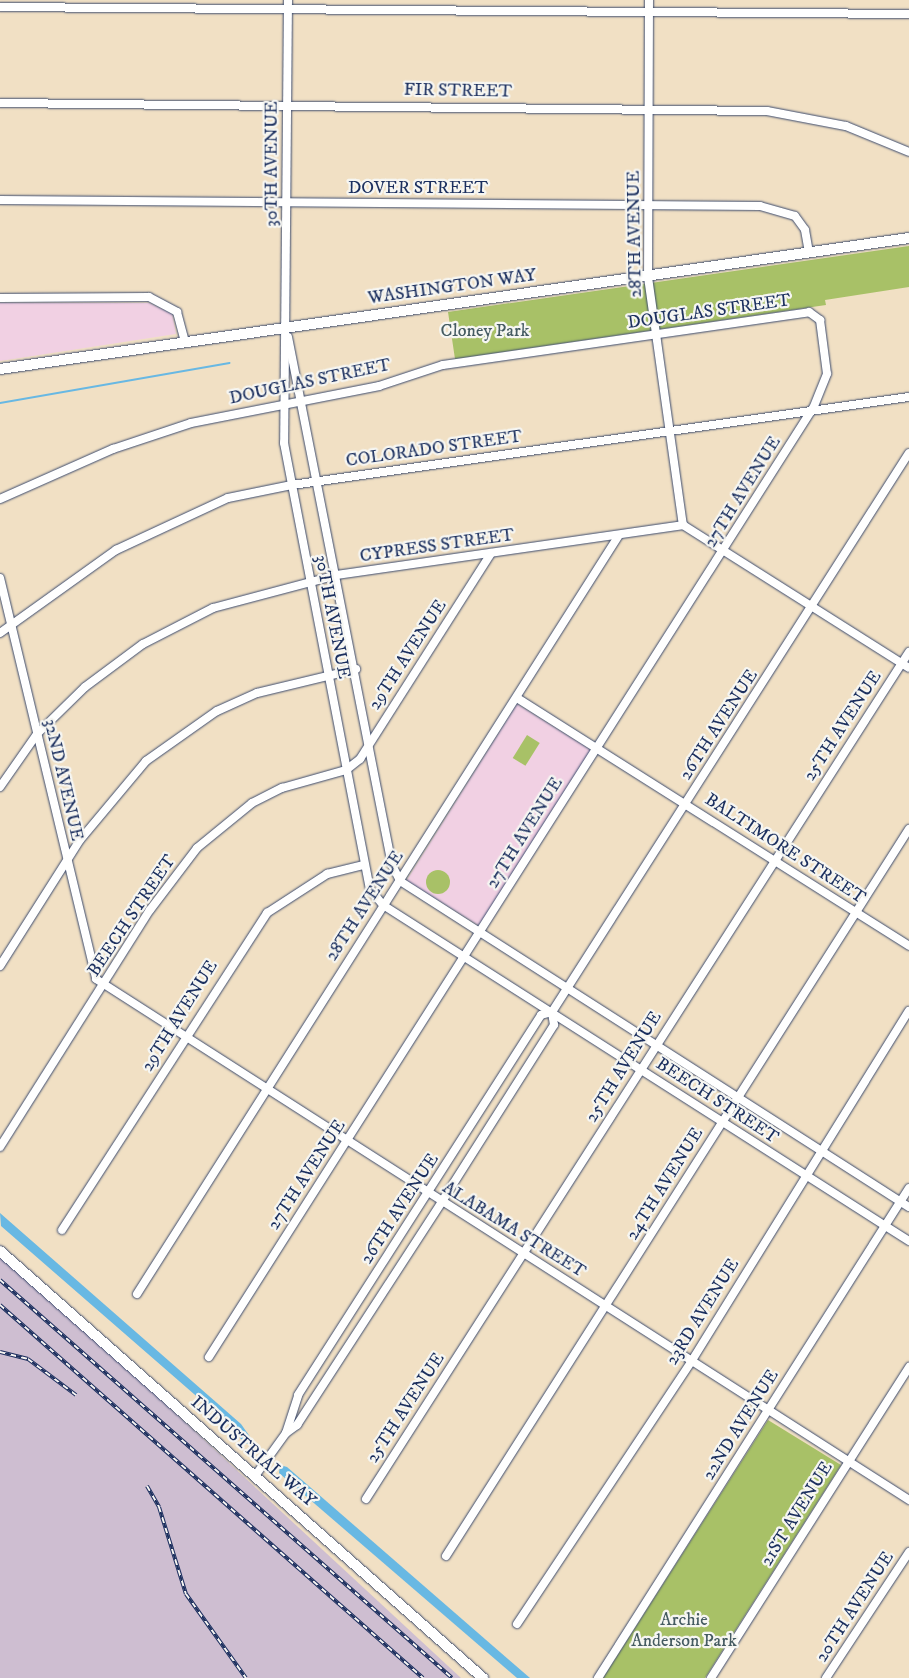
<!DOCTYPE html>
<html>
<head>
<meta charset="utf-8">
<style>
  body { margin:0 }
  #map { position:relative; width:909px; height:1678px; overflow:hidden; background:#f1e0c4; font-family:"IM FELL DW Pica",serif }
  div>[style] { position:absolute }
  .built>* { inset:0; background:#f1d0e3; transform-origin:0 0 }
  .industrial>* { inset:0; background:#cebed1 }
  .green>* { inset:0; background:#a8c167; transform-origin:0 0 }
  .round { border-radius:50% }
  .water>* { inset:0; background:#68b8e3 }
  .stream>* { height:2px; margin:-1px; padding:0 1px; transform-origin:1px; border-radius:1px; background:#68b8e3 }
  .roads { filter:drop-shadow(0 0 1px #3b4a6d) drop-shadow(0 0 1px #3b4a6d) }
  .minor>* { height:8px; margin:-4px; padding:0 4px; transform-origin:4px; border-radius:4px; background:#fff }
  .major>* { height:10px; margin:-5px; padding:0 5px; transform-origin:5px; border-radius:5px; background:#fff }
  .rail>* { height:4px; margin-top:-2px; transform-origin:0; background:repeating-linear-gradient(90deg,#f6f6f2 0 5.5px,#1b2f5e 0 11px); box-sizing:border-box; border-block:1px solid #1b2f5e }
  span { translate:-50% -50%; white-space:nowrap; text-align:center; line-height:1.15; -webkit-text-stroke:4.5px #f6f6f2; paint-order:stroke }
  .street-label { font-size:18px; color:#1b2f5e }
  .park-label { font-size:18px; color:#455b61 }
</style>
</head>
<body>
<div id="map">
  <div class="built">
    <i style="clip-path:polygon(0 303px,149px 303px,172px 314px,176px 334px,0 361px)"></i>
    <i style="left:517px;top:704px;width:88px;height:208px;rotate:32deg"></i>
  </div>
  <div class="industrial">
    <i style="clip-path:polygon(0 1251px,12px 1262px,461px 1678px,0 1678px)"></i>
  </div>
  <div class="green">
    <i style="clip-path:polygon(909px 246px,909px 287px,825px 300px,826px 305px,455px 359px,448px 312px)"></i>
    <i style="left:527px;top:735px;width:15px;height:27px;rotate:32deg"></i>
    <i class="round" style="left:426px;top:870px;width:24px;height:24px"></i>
    <i style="clip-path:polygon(768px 1420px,841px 1465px,705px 1678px,603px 1678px)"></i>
  </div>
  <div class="water">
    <i style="clip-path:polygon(0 1213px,241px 1424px,258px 1448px,243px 1442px,233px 1428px,1px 1226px)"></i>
    <i style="clip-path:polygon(280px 1465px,287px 1467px,530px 1678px,517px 1678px,279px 1473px)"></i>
  </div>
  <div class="stream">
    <i style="left:0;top:403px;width:233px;rotate:-9.9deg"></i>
  </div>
  <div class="roads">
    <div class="minor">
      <i style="left:288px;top:0;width:443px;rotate:90.5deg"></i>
      <i style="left:284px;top:443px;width:454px;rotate:79.1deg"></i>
      <i style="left:370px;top:889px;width:21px;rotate:51deg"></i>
      <i style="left:383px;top:905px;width:624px;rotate:32.57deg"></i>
      <i style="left:649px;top:0;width:277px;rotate:90.2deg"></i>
      <i style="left:648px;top:277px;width:250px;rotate:82deg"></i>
      <i style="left:0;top:7px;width:909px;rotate:0.44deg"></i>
      <i style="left:0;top:103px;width:767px;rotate:0.6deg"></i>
      <i style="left:767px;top:111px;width:80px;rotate:10.8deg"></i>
      <i style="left:846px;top:126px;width:68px;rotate:22.4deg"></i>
      <i style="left:0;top:200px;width:760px;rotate:0.45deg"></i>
      <i style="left:760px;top:206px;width:36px;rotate:16deg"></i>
      <i style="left:795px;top:216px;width:17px;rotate:54deg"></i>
      <i style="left:805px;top:230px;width:22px;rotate:80deg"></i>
      <i style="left:0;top:298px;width:149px;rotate:-0.4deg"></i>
      <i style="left:149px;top:297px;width:32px;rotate:28deg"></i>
      <i style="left:177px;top:312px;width:31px;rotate:75deg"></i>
      <i style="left:288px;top:337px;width:538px;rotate:78.86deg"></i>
      <i style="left:392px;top:865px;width:18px;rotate:63deg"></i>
      <i style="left:400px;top:881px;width:604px;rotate:32.64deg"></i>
      <i style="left:0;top:499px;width:124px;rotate:-23.9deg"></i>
      <i style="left:113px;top:449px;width:82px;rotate:-18.4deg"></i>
      <i style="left:191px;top:423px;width:192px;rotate:-11.1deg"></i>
      <i style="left:379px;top:386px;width:67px;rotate:-18.2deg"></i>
      <i style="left:443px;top:365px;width:370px;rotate:-8.2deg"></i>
      <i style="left:809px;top:312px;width:14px;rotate:36deg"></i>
      <i style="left:820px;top:320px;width:54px;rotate:82.6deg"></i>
      <i style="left:827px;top:374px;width:37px;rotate:112deg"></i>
      <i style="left:813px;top:408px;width:1125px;rotate:122.48deg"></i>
      <i style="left:0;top:578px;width:412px;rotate:76.5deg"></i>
      <i style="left:96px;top:979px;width:966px;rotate:32.65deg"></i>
      <i style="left:0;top:633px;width:143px;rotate:-35.6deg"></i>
      <i style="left:116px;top:550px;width:123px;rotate:-24.9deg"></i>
      <i style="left:228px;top:498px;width:65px;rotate:-11.5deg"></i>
      <i style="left:292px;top:485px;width:623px;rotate:-8.12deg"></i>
      <i style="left:517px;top:698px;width:464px;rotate:32.3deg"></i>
      <i style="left:0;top:787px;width:65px;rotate:-55.1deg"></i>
      <i style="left:37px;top:734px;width:67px;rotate:-44.4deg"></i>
      <i style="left:85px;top:687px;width:72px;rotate:-36.6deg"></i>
      <i style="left:143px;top:644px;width:79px;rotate:-27.2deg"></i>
      <i style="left:213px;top:608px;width:128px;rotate:-14.9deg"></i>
      <i style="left:337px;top:575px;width:350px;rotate:-8.2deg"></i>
      <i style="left:683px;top:525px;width:267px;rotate:32.3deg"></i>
      <i style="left:0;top:966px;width:149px;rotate:-57.6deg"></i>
      <i style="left:80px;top:840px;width:103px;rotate:-50.1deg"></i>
      <i style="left:146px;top:761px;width:87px;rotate:-35.2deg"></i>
      <i style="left:217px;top:711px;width:44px;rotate:-24.2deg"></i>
      <i style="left:257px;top:693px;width:102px;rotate:-13.6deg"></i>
      <i style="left:0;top:1147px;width:280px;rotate:-57.7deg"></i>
      <i style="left:150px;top:910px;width:78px;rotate:-52.8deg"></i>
      <i style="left:197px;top:848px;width:71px;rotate:-39.3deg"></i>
      <i style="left:252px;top:803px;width:34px;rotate:-27deg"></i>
      <i style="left:282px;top:788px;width:66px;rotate:-15.7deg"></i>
      <i style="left:346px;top:770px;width:18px;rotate:-38deg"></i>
      <i style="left:360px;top:759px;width:244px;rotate:-57.5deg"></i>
      <i style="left:62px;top:1230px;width:378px;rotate:-57.1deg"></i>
      <i style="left:267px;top:913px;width:72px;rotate:-33deg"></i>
      <i style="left:327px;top:874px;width:38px;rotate:-14deg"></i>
      <i style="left:137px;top:1294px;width:899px;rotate:-57.58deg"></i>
      <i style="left:286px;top:1433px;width:40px;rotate:-72deg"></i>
      <i style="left:298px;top:1395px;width:451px;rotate:-57.4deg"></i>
      <i style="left:541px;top:1015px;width:11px;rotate:-15deg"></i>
      <i style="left:255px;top:1476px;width:53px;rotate:-54.2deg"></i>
      <i style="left:286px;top:1433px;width:14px;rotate:-36deg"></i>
      <i style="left:297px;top:1425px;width:265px;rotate:-57deg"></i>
      <i style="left:441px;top:1203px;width:211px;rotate:-57.6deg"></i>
      <i style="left:554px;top:1025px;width:13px;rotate:-99deg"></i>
      <i style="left:552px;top:1012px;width:663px;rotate:-57.44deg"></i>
      <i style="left:366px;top:1499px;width:1006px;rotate:-57.34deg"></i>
      <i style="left:446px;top:1556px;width:862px;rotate:-57.51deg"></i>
      <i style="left:517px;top:1624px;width:315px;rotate:-56.4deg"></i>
      <i style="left:691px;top:1362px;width:413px;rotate:-58.2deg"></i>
      <i style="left:598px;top:1678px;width:580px;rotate:-57.6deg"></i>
      <i style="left:711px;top:1678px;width:369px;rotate:-57.5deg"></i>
      <i style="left:826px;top:1678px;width:151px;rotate:-56.6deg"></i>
    </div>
    <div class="major">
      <i style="left:0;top:369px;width:918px;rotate:-8.2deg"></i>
      <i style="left:0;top:1251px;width:645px;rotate:41.48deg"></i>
    </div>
  </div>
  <div class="rail">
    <i style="left:0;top:1280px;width:602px;rotate:41.36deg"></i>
    <i style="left:0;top:1305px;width:564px;rotate:41.41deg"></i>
    <i style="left:0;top:1352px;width:29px;rotate:14deg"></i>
    <i style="left:28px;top:1359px;width:60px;rotate:36.9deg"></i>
    <i style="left:147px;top:1486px;width:24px;rotate:60deg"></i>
    <i style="left:159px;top:1507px;width:91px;rotate:72.8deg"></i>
    <i style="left:186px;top:1594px;width:103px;rotate:54.5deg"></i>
  </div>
  <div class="street-label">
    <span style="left:458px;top:91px;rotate:1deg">FIR STREET</span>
    <span style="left:272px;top:164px;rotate:-90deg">30TH AVENUE</span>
    <span style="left:418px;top:188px">DOVER STREET</span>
    <span style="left:635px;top:234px;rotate:-91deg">28TH AVENUE</span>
    <span style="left:452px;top:287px;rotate:-8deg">WASHINGTON WAY</span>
    <span style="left:709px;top:312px;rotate:-8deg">DOUGLAS STREET</span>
    <span style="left:310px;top:382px;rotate:-12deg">DOUGLAS STREET</span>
    <span style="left:434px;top:449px;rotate:-8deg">COLORADO STREET</span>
    <span style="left:743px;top:492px;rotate:-58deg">27TH AVENUE</span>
    <span style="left:437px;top:546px;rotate:-8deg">CYPRESS STREET</span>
    <span style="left:332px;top:617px;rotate:79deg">30TH AVENUE</span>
    <span style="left:408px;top:655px;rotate:-57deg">29TH AVENUE</span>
    <span style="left:719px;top:725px;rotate:-57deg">26TH AVENUE</span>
    <span style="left:843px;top:726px;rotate:-57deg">25TH AVENUE</span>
    <span style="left:63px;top:780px;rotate:77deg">32ND AVENUE</span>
    <span style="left:525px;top:833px;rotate:-58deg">27TH AVENUE</span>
    <span style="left:785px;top:849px;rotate:33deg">BALTIMORE STREET</span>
    <span style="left:365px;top:906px;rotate:-57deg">28TH AVENUE</span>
    <span style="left:132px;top:916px;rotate:-56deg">BEECH STREET</span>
    <span style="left:180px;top:1016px;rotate:-58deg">29TH AVENUE</span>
    <span style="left:624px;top:1067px;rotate:-58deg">25TH AVENUE</span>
    <span style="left:717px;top:1101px;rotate:33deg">BEECH STREET</span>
    <span style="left:307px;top:1175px;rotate:-57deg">27TH AVENUE</span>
    <span style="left:665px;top:1184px;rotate:-58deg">24TH AVENUE</span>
    <span style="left:400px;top:1209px;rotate:-57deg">26TH AVENUE</span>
    <span style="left:514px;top:1230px;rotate:32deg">ALABAMA STREET</span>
    <span style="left:703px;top:1312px;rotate:-58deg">23RD AVENUE</span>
    <span style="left:406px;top:1408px;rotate:-57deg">25TH AVENUE</span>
    <span style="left:741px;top:1425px;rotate:-58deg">22ND AVENUE</span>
    <span style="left:253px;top:1452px;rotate:41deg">INDUSTRIAL WAY</span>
    <span style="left:797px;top:1514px;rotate:-58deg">21ST AVENUE</span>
    <span style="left:855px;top:1607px;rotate:-57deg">20TH AVENUE</span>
  </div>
  <div class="park-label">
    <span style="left:485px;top:331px">Cloney Park</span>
    <span style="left:684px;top:1631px">Archie<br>Anderson Park</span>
  </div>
</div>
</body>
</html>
